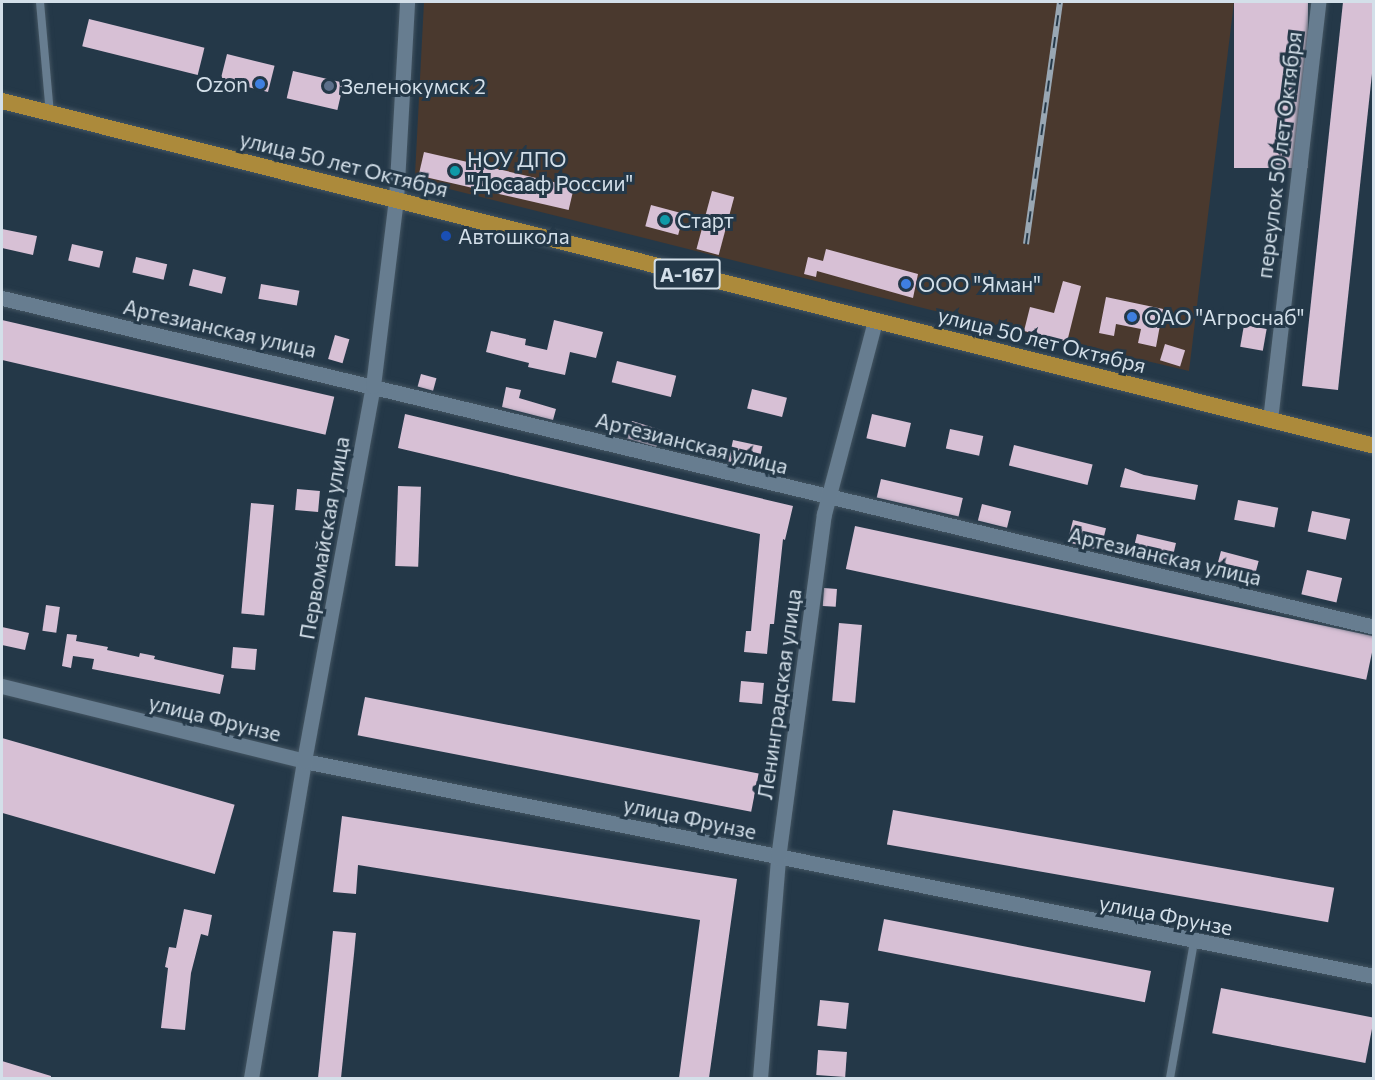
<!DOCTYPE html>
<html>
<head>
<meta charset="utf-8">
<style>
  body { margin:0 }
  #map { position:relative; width:1375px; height:1080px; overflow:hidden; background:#243848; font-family:Commissioner,sans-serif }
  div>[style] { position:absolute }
  .industrial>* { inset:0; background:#4a392e }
  .building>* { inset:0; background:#d7c0d5; transform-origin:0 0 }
  .roads { filter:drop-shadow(0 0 2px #445562) drop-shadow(0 0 2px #445562) }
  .service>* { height:8px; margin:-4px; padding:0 4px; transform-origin:4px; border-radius:4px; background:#677d90 }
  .minor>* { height:15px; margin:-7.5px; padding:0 7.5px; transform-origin:7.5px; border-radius:7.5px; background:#677d90 }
  .trunk>* { height:16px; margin:-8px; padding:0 8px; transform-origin:8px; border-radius:8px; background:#ac8a3b }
  .rail>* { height:6px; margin-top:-3px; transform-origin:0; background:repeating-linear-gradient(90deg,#243848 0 11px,#99a7b3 0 22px); box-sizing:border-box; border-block:2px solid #99a7b3 }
  .dots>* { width:16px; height:16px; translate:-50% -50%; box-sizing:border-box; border:3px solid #243848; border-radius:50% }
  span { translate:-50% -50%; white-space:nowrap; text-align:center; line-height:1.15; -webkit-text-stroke:6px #243848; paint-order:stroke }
  .shield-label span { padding:2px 4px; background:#243848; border:2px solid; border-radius:4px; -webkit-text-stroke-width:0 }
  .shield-label { font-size:20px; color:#d3dfe9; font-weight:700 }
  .poi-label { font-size:21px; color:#d3dfe9 }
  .right { translate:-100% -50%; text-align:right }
  .left { translate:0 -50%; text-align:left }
  .street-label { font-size:21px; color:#d3dfe9 }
  .frame { position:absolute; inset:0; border:3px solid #d3dfe9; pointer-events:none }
</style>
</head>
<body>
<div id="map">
  <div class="industrial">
    <i style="clip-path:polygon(424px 2px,1234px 2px,1189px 371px,931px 310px,417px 181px,415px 175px)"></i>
  </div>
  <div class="building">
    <i style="left:1234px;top:2px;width:74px;height:166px"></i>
    <i style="clip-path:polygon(1343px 2px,1374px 2px,1374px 55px,1338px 390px,1302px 386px)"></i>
    <i style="left:89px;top:19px;width:119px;height:28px;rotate:14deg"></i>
    <i style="left:227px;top:54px;width:49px;height:27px;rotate:14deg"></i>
    <i style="left:293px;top:71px;width:52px;height:28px;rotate:13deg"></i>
    <i style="left:424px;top:152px;width:154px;height:24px;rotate:13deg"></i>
    <i style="left:712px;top:191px;width:23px;height:60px;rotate:15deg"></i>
    <i style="left:651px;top:205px;width:34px;height:22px;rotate:15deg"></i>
    <i style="clip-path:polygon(2px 229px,37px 236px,33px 255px,2px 248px)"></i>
    <i style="left:72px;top:244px;width:32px;height:17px;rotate:13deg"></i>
    <i style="clip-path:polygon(826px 249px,918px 274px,913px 298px,817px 271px,816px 277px,804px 274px,808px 257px,823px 261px)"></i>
    <i style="left:136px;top:257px;width:32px;height:16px;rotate:13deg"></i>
    <i style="left:193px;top:269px;width:34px;height:17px;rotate:14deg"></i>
    <i style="clip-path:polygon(1063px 281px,1081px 286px,1067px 342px,1024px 331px,1030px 307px,1054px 313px)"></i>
    <i style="left:261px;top:284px;width:39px;height:15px;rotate:10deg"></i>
    <i style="clip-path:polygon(1106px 297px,1163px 309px,1156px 347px,1138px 343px,1141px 329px,1116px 324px,1114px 336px,1099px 333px)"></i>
    <i style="left:2px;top:320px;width:341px;height:39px;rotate:13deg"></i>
    <i style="clip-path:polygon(554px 320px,603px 332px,596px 358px,570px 352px,565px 375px,528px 367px,529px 363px,486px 352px,491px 331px,526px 339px,525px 345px,547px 350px)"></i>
    <i style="left:1244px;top:325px;width:23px;height:22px;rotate:10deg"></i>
    <i style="left:335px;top:335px;width:15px;height:25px;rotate:16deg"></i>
    <i style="left:1165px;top:344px;width:21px;height:17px;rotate:17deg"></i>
    <i style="left:617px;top:361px;width:61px;height:22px;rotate:14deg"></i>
    <i style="left:421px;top:374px;width:16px;height:13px;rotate:15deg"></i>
    <i style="clip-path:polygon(506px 387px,521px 390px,519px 398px,556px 409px,553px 420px,502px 407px)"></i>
    <i style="left:752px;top:389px;width:36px;height:20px;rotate:14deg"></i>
    <i style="clip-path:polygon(405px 414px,793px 506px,785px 540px,783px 539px,774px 624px,770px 624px,767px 654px,744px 652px,746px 631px,751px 631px,760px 534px,398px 448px)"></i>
    <i style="left:872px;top:414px;width:40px;height:25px;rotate:13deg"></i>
    <i style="left:632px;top:421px;width:31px;height:18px;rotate:17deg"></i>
    <i style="left:950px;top:429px;width:34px;height:20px;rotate:12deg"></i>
    <i style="left:733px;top:440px;width:30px;height:22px;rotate:12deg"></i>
    <i style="left:1014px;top:445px;width:81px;height:21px;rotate:14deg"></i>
    <i style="clip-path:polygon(1125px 468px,1144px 475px,1198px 485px,1195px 500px,1120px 487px)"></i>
    <i style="left:881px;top:479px;width:84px;height:19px;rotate:13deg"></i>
    <i style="left:398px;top:486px;width:23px;height:80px;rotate:2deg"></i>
    <i style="left:297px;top:489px;width:23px;height:21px;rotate:5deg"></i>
    <i style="left:1238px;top:500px;width:41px;height:20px;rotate:11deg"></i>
    <i style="left:251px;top:503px;width:23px;height:111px;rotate:5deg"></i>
    <i style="left:982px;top:504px;width:30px;height:17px;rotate:14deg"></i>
    <i style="left:1312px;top:511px;width:39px;height:21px;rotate:12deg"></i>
    <i style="left:1073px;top:520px;width:34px;height:23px;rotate:14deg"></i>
    <i style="left:855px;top:526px;width:532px;height:44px;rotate:12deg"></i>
    <i style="left:1137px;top:534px;width:40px;height:23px;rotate:13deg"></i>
    <i style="left:1221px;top:551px;width:39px;height:24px;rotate:15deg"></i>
    <i style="left:1307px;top:570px;width:36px;height:25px;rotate:13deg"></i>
    <i style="left:824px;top:588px;width:13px;height:18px;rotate:4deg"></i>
    <i style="left:46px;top:605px;width:14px;height:26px;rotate:8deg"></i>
    <i style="left:839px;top:623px;width:23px;height:78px;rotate:5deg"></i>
    <i style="clip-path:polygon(2px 627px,29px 633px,25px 650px,2px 645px)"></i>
    <i style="clip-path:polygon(67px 634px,77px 635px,76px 641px,108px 647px,107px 650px,139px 657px,140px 653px,155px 656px,154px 659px,224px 675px,220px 694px,92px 669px,94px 659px,73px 656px,71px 668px,62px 666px)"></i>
    <i style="left:233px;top:647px;width:24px;height:21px;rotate:5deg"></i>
    <i style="left:741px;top:681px;width:23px;height:21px;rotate:5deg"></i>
    <i style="left:365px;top:697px;width:401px;height:39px;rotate:11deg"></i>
    <i style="left:2px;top:738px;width:242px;height:72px;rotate:16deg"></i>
    <i style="left:893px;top:810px;width:448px;height:35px;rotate:10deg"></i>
    <i style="clip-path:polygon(342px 816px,737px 879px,709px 1078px,679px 1078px,700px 920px,358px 865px,356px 894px,333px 892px)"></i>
    <i style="clip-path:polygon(184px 909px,212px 915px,208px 936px,201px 934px,191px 973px,185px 1030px,161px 1028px,168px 968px,165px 967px,169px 947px,176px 948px)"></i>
    <i style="left:884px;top:919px;width:272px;height:32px;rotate:11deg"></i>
    <i style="clip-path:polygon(333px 931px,356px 933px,354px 954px,341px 1078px,318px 1078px)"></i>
    <i style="left:1221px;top:988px;width:156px;height:46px;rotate:11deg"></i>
    <i style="left:820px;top:1000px;width:29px;height:26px;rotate:6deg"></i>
    <i style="left:818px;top:1050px;width:29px;height:25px;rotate:4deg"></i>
    <i style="clip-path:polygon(2px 1061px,51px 1076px,51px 1078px,2px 1078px)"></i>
  </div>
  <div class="roads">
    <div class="service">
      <i style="left:40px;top:2px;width:112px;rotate:84.9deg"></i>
      <i style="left:1170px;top:1078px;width:138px;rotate:-80deg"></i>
    </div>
    <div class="minor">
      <i style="left:2px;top:298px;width:1411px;rotate:13.48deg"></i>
      <i style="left:1270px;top:420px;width:421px;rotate:-83.4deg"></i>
      <i style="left:2px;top:686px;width:311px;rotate:13.9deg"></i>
      <i style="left:304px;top:761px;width:1091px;rotate:11.36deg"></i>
      <i style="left:251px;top:1078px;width:321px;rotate:-80.5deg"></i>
      <i style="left:304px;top:761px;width:381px;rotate:-79.6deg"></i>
      <i style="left:373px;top:386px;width:187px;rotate:-83deg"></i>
      <i style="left:396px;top:200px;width:198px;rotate:-86.8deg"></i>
      <i style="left:760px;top:1078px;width:221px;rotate:-85.3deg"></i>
      <i style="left:778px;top:858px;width:347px;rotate:-82.4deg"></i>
      <i style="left:824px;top:514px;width:200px;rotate:-75.2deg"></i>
    </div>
    <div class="trunk">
      <i style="left:2px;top:101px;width:1415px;rotate:14.11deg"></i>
    </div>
  </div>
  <div class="rail">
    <i style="left:1026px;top:244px;width:244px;rotate:-82deg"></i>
  </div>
  <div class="dots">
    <i style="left:260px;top:84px;background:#3f7fe0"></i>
    <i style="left:329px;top:86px;background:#5c6f8a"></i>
    <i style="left:455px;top:171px;background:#0f9aa8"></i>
    <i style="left:665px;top:220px;background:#0f9aa8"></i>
    <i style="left:446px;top:236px;background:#1a4fb4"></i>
    <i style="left:906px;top:284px;background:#3f7fe0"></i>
    <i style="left:1132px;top:317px;background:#3f7fe0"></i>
  </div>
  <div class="shield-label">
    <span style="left:687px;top:274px">А-167</span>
  </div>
  <div class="poi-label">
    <span class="right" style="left:248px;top:84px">Ozon</span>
    <span class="left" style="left:341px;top:86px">Зеленокумск 2</span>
    <span class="left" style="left:467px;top:171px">НОУ ДПО<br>"Досааф России"</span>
    <span class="left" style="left:677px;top:220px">Старт</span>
    <span class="left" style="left:458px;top:236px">Автошкола</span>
    <span class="left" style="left:918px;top:284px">ООО "Яман"</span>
    <span class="left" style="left:1144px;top:317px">ОАО "Агроснаб"</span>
  </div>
  <div class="street-label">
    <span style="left:1279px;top:155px;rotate:-83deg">переулок 50 лет Октября</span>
    <span style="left:344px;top:164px;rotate:14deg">улица 50 лет Октября</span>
    <span style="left:220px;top:328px;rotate:13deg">Артезианская улица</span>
    <span style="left:1042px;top:340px;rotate:14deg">улица 50 лет Октября</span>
    <span style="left:692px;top:443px;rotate:14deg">Артезианская улица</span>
    <span style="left:324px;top:538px;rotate:-80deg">Первомайская улица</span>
    <span style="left:1165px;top:556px;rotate:13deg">Артезианская улица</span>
    <span style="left:779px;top:694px;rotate:-82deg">Ленинградская улица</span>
    <span style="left:215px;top:718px;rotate:14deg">улица Фрунзе</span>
    <span style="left:690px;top:818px;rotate:12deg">улица Фрунзе</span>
    <span style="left:1166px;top:915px;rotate:11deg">улица Фрунзе</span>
  </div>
  <div class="frame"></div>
</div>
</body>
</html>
